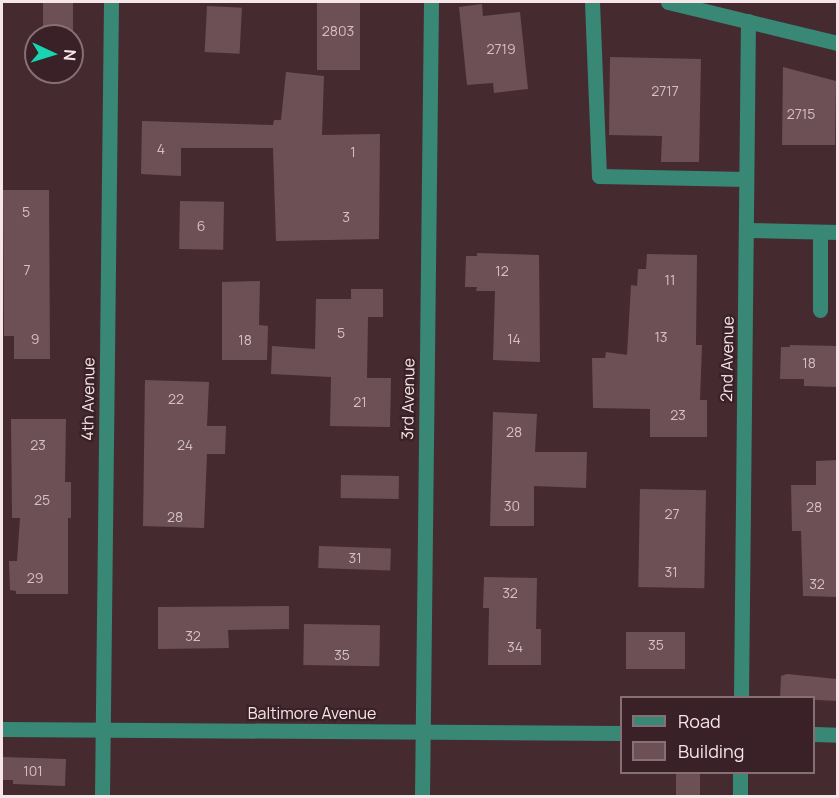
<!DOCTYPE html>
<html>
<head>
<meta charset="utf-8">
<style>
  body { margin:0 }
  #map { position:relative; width:839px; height:798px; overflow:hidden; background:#452b30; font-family:Manrope,sans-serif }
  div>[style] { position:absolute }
  .building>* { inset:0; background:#6d5056; transform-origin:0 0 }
  .minor>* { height:15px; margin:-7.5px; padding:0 7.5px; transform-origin:7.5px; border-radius:7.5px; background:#388875 }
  span { translate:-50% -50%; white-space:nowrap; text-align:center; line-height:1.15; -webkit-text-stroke:4.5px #3a2127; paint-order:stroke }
  .number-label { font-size:14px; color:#d4c0c4 }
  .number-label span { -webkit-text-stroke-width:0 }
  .street-label { font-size:16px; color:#f7e6e9 }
  .frame { position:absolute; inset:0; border:3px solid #f7e6e9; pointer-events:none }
  .legend { position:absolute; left:620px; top:696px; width:195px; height:78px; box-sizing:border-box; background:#3a2127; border:2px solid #867075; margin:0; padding:8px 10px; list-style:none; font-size:18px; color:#f7e6e9 }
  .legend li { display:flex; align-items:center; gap:12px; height:30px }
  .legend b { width:30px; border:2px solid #867075 }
  .north { position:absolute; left:24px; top:24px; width:60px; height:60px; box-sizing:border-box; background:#3a2127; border:2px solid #867075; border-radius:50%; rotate:94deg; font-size:16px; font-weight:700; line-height:24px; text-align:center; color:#f7e6e9 }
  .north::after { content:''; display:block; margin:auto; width:21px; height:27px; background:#17d5b2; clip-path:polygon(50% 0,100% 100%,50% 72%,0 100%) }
</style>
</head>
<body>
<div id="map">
  <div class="building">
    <i style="left:43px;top:2px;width:30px;height:29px"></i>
    <i style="left:317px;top:2px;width:43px;height:68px"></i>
    <i style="clip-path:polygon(482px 4px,483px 16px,520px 12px,528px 89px,494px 93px,493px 83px,467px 85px,459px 7px)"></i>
    <i style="left:207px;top:6px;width:35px;height:46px;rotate:3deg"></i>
    <i style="clip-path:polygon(610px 57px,701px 59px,699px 162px,661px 162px,662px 136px,609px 135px)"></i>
    <i style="clip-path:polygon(783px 67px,836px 81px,835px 145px,782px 145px)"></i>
    <i style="clip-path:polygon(286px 72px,324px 76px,322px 135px,380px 134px,379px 239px,276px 241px,273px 148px,181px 148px,181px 176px,141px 174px,142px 121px,273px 125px,274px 120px,281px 120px)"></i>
    <i style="clip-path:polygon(3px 190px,49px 190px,50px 359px,14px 359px,14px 336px,4px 336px)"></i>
    <i style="left:180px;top:201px;width:44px;height:48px;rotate:1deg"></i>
    <i style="clip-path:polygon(477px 253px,539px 255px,540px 362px,493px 360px,495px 291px,476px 291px,477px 287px,465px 287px,466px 256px,477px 256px)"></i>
    <i style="clip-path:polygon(647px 254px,697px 255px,696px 345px,702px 345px,700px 400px,707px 400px,707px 437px,650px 437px,650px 409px,593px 408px,592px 358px,605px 358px,606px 352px,627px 355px,631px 285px,637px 286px,638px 269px,646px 269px)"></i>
    <i style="clip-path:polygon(260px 281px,259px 325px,268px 326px,267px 360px,222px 360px,222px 282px)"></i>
    <i style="clip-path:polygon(351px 289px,383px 289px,383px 317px,368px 317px,367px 378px,391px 378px,390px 427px,330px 426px,331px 377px,271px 374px,272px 346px,315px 349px,316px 299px,351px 299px)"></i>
    <i style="clip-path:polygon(790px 345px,837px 346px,837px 387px,804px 386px,804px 379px,780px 379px,781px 347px,790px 347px)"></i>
    <i style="clip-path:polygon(145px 380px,209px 382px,207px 426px,226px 426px,225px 454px,207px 454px,204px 528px,143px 526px)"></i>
    <i style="clip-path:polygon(493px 412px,537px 414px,535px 452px,587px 452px,586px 488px,534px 486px,534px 526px,490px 526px)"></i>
    <i style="clip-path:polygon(11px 419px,66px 419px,65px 482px,71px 482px,71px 518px,68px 518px,68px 594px,16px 594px,16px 591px,10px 590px,9px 561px,17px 561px,20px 518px,12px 518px)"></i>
    <i style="clip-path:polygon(837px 460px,837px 597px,803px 596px,801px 531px,792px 531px,791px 485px,816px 485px,816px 461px)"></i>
    <i style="left:341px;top:475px;width:58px;height:23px;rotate:1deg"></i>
    <i style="left:640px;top:489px;width:66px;height:98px;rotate:1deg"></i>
    <i style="left:319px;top:546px;width:72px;height:22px;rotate:2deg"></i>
    <i style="clip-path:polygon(484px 577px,537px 578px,536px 629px,541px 629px,541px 665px,488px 665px,489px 608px,483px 608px)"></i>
    <i style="clip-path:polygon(289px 606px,289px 629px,228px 630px,229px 648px,158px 649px,158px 607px)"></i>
    <i style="left:304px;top:624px;width:76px;height:41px;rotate:1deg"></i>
    <i style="left:626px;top:632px;width:59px;height:37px"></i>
    <i style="clip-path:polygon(787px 674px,837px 679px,837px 701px,780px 698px,781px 676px)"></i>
    <i style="clip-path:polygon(3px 757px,66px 759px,65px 786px,13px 784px,13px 780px,2px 780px)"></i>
    <i style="left:676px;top:773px;width:24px;height:23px"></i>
  </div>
  <div class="minor">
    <i style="left:592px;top:2px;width:174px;rotate:87.7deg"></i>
    <i style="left:599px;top:176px;width:147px;rotate:1.2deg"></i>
    <i style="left:668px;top:2px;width:175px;rotate:13.6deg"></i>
    <i style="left:746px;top:230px;width:92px;rotate:1.2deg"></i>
    <i style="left:820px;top:232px;width:78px;rotate:90deg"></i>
    <i style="left:741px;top:698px;width:677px;rotate:-89.41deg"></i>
    <i style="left:2px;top:729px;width:620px;rotate:0.37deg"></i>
    <i style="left:814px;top:734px;width:24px;rotate:2deg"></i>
    <i style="left:102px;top:796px;width:794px;rotate:-89.35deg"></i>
    <i style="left:422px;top:796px;width:794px;rotate:-89.35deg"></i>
    <i style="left:740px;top:796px;width:24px;rotate:-90deg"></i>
  </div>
  <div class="number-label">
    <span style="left:338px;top:31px">2803</span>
    <span style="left:501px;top:49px">2719</span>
    <span style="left:665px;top:91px">2717</span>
    <span style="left:801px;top:114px">2715</span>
    <span style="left:161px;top:149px">4</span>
    <span style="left:353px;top:152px">1</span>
    <span style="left:26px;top:212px">5</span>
    <span style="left:346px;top:217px">3</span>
    <span style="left:201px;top:226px">6</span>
    <span style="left:27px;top:270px">7</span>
    <span style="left:502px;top:271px">12</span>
    <span style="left:670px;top:280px">11</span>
    <span style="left:341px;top:333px">5</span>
    <span style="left:661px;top:337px">13</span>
    <span style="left:35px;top:339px">9</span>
    <span style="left:514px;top:339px">14</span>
    <span style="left:245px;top:340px">18</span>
    <span style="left:809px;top:363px">18</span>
    <span style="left:176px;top:399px">22</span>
    <span style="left:360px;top:402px">21</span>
    <span style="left:678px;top:415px">23</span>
    <span style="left:514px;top:432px">28</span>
    <span style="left:38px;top:445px">23</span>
    <span style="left:185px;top:445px">24</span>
    <span style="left:42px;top:500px">25</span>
    <span style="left:512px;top:506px">30</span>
    <span style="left:814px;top:507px">28</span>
    <span style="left:672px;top:514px">27</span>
    <span style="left:175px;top:517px">28</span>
    <span style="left:355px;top:558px">31</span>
    <span style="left:671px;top:572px">31</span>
    <span style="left:35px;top:578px">29</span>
    <span style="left:817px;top:584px">32</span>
    <span style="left:510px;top:593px">32</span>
    <span style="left:193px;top:636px">32</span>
    <span style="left:656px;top:645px">35</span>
    <span style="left:515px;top:647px">34</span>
    <span style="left:342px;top:655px">35</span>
    <span style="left:33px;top:771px">101</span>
  </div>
  <div class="street-label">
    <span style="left:727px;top:359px;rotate:-89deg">2nd Avenue</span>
    <span style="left:88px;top:399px;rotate:-89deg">4th Avenue</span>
    <span style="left:408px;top:399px;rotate:-89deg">3rd Avenue</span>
    <span style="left:312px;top:713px">Baltimore Avenue</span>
  </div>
  <div class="frame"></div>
  <ul class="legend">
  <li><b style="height:8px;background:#388875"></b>Road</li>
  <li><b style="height:16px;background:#6d5056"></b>Building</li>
  </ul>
  <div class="north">N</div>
</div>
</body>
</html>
